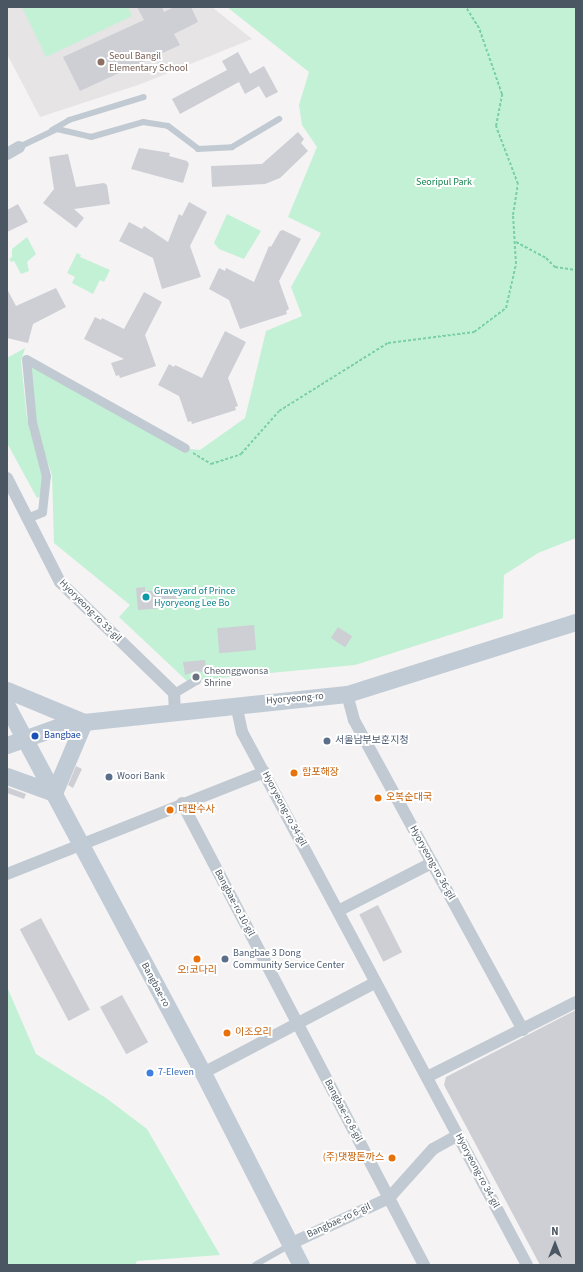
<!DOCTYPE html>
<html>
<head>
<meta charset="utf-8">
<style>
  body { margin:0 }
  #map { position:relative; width:583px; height:1272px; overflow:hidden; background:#f5f3f3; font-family:"Source Sans 3","Noto Sans KR",sans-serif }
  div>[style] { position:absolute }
  .education>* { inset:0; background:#e6e4e5 }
  .green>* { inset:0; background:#c3f1d5 }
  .building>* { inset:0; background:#cdcfd5; transform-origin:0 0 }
  .path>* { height:2px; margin-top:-1px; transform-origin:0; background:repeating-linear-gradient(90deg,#7ad0a6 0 3px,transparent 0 5px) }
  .service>* { height:6px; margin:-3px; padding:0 3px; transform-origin:3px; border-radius:3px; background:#c1cad2 }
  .pedestrian>* { height:9px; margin:-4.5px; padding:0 4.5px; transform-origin:4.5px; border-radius:4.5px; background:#c1cad2 }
  .minor>* { height:12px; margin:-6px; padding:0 6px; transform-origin:6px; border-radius:6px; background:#c1cad2 }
  .secondary>* { height:17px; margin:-8.5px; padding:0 8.5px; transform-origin:8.5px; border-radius:8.5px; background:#c1cbd6 }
  .dots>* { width:11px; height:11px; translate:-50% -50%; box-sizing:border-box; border:2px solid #fff; border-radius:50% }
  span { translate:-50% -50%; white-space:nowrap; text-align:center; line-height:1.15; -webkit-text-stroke:4px #fff; paint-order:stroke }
  .education-label { font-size:10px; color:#785e54 }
  .left { translate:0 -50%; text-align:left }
  .park-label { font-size:10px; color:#17864f }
  .culture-label { font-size:10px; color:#0d838f }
  .street-label { font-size:10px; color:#4a5661 }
  .worship-label { font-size:10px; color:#5b616d }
  .transit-label { font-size:10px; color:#164399 }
  .service-label { font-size:10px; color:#4e5e75 }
  .food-label { font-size:10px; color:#c56008 }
  .right { translate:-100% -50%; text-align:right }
  .shop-label { font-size:10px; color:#366cbe }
  .frame { position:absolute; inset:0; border:8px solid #4a5661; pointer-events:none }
  .north { position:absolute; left:535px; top:1224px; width:40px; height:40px; -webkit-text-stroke:3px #fff; paint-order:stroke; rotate:0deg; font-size:11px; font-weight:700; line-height:16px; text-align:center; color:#4a5661 }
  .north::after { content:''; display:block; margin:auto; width:14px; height:18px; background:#4a5661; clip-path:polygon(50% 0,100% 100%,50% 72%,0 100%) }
</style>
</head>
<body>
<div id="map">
  <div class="education">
    <i style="clip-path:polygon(7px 7px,212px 7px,252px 39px,141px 84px,40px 117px,7px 54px)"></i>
  </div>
  <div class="green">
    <i style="clip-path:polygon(22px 7px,128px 7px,132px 16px,46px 57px)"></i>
    <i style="clip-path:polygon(227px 7px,576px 7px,576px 538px,538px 553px,504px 575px,503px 618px,355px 665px,187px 681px,119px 617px,130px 605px,54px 543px,52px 475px,33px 421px,30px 365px,182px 448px,200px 450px,245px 418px,266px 331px,302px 316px,291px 287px,321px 233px,288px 217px,317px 147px,302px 125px,299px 105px,309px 72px)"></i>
    <i style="clip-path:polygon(227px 214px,261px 231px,244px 259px,219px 249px,214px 243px)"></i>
    <i style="clip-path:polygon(27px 237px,36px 254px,27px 262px,29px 271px,21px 274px,14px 261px,11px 262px,9px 259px,12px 257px,12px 249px)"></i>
    <i style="clip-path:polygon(77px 253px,81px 255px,80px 257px,110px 270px,104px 282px,100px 280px,93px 294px,72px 283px,75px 277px,67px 273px)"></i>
    <i style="clip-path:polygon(25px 348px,21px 361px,27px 419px,41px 459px,43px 475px,41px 496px,37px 498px,7px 443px,7px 358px)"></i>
    <i style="clip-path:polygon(7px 987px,36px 1054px,106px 1098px,147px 1129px,220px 1255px,137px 1261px,135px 1265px,7px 1265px)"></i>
  </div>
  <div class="building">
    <i style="clip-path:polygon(137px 7px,162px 7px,164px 12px,174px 7px,191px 7px,198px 22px,174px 34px,180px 45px,80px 91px,63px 57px,144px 20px)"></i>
    <i style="clip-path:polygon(238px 52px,250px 74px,264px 66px,278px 92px,266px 98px,259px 86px,245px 94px,239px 82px,180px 114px,172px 99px,227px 70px,222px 61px)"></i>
    <i style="clip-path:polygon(298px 132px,304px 139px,301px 143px,308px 151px,280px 178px,265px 184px,212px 187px,211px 166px,262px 164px)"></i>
    <i style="clip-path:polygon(139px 148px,170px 153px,169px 156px,187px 161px,189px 164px,183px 183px,131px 169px)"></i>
    <i style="clip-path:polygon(68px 154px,76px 187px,104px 183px,107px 185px,110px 204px,74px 209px,84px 218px,76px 228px,43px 203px,54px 189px,49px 157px)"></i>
    <i style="clip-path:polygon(189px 202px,207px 212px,190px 246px,201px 277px,162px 289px,153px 258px,119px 241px,129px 222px,142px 229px,144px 226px,168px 242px,179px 214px,182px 216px)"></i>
    <i style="clip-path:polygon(18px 204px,28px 222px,7px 232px,7px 210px)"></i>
    <i style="clip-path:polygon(283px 230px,301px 239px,279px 281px,289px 309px,286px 311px,287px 314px,240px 329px,229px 300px,209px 289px,219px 268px,225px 271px,226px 268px,254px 282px,269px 246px,271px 247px,280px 231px)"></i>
    <i style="clip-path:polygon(56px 288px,66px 307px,33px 324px,28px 343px,7px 338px,7px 289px,16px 306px)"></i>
    <i style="clip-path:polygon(144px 292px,162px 302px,145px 335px,156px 366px,120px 378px,119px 375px,116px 376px,111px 363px,124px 359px,84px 339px,95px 317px,101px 320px,102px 318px,124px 329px)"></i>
    <i style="clip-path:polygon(225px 331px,246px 342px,228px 378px,238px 406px,235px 407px,236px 410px,192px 424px,191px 421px,188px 422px,179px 396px,158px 385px,169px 364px,174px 367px,175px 365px,202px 378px)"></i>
    <i style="clip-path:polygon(145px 587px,145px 591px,177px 590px,177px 607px,138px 610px,136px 588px)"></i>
    <i style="left:254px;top:625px;width:25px;height:37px;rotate:85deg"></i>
    <i style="left:338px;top:627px;width:17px;height:13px;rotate:33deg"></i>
    <i style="clip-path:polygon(205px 660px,207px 673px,196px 671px,185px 675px,183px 662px)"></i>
    <i style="clip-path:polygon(76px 766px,82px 769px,73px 788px,68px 785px)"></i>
    <i style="clip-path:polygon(7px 787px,26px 794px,24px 799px,7px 793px)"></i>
    <i style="left:378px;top:905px;width:53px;height:21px;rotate:63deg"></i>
    <i style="left:41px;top:918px;width:104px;height:24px;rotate:62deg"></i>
    <i style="left:122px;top:995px;width:54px;height:25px;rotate:61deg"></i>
    <i style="clip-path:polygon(576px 1010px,576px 1265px,540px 1265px,444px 1085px,446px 1077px)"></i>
  </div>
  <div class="path">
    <i style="left:516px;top:242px;width:34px;rotate:28deg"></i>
    <i style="left:546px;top:258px;width:13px;rotate:45deg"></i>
    <i style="left:555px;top:267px;width:21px;rotate:8deg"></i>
    <i style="left:193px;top:453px;width:21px;rotate:31deg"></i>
    <i style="left:211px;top:464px;width:32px;rotate:-18deg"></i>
    <i style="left:241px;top:454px;width:57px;rotate:-48.5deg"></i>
    <i style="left:279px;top:411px;width:128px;rotate:-32deg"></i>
    <i style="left:388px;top:343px;width:87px;rotate:-7.3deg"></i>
    <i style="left:474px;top:332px;width:40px;rotate:-37deg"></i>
    <i style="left:506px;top:308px;width:45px;rotate:-77.2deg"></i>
    <i style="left:516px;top:264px;width:49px;rotate:-93.5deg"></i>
    <i style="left:513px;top:215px;width:31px;rotate:-81deg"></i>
    <i style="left:518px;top:184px;width:62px;rotate:-110.8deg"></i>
    <i style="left:496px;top:126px;width:33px;rotate:-79deg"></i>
    <i style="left:502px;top:94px;width:70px;rotate:-109.2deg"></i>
    <i style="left:479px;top:28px;width:25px;rotate:-122deg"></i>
  </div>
  <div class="service">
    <i style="left:52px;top:130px;width:20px;rotate:-30deg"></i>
    <i style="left:69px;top:120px;width:78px;rotate:-17deg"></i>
    <i style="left:19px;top:147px;width:42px;rotate:-25.3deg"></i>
    <i style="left:57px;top:129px;width:35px;rotate:13deg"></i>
    <i style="left:91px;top:137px;width:54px;rotate:-16.1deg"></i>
    <i style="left:143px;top:122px;width:25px;rotate:9deg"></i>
    <i style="left:168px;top:126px;width:38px;rotate:37deg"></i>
    <i style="left:198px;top:149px;width:34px;rotate:-3deg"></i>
    <i style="left:232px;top:147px;width:55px;rotate:-30.8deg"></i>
    <i style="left:255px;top:1265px;width:40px;rotate:-29.7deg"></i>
  </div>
  <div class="pedestrian">
    <i style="left:27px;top:518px;width:16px;rotate:-22deg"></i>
    <i style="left:42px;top:512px;width:36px;rotate:-84deg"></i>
    <i style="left:46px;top:476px;width:56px;rotate:-104.5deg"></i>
    <i style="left:32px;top:422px;width:63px;rotate:-95.4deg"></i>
    <i style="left:26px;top:359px;width:182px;rotate:29.2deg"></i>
    <i style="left:174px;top:693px;width:26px;rotate:-31deg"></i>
    <i style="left:196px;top:680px;width:3px;rotate:-90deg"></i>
  </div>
  <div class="minor">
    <i style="left:7px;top:154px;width:14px;rotate:-30deg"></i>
    <i style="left:7px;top:478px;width:117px;rotate:63deg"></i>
    <i style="left:60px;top:582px;width:159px;rotate:44.2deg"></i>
    <i style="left:174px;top:693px;width:18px;rotate:87deg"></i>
    <i style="left:347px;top:694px;width:27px;rotate:75deg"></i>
    <i style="left:354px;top:720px;width:353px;rotate:61.4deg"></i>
    <i style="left:236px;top:704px;width:29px;rotate:78deg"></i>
    <i style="left:242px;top:732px;width:604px;rotate:61.87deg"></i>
    <i style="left:182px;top:803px;width:522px;rotate:62.35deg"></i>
    <i style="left:7px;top:874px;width:277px;rotate:-21.6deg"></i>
    <i style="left:338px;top:911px;width:106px;rotate:-27.1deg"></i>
    <i style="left:203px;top:1073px;width:195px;rotate:-27.7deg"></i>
    <i style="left:427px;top:1077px;width:167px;rotate:-26.7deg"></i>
    <i style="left:290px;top:1244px;width:109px;rotate:-24.9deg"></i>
    <i style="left:389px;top:1198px;width:66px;rotate:-48.1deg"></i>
    <i style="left:433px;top:1149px;width:29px;rotate:-29deg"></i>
  </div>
  <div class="secondary">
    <i style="left:7px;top:690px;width:83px;rotate:22.6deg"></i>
    <i style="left:84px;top:722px;width:77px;rotate:112.9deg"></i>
    <i style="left:54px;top:793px;width:50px;rotate:-160.1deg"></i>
    <i style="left:7px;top:706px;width:416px;rotate:61.9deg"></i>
    <i style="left:203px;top:1073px;width:216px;rotate:63deg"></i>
    <i style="left:7px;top:745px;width:56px;rotate:-19.7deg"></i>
    <i style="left:60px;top:726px;width:24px;rotate:-9deg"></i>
    <i style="left:84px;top:722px;width:264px;rotate:-6.1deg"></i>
    <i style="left:347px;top:694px;width:240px;rotate:-17.5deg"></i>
  </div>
  <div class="dots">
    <i style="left:101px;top:62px;background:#8d6e63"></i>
    <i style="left:146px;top:597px;background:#0f9aa8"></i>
    <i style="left:196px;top:677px;background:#6b7280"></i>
    <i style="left:35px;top:736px;background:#1a4fb4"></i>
    <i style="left:327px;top:741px;background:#5c6f8a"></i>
    <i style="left:294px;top:773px;background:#e8710a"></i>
    <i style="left:109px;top:777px;background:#5c6f8a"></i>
    <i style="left:378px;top:798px;background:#e8710a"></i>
    <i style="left:170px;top:810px;background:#e8710a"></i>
    <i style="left:197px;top:959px;background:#e8710a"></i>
    <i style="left:225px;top:959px;background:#5c6f8a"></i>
    <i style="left:227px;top:1033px;background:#e8710a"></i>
    <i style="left:150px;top:1073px;background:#3f7fe0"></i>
    <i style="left:392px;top:1158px;background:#e8710a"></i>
  </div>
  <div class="education-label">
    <span class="left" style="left:109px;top:62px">Seoul Bangil<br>Elementary School</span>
  </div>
  <div class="park-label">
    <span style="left:444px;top:183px">Seoripul Park</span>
  </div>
  <div class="culture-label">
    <span class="left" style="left:154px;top:597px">Graveyard of Prince<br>Hyoryeong Lee Bo</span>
  </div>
  <div class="street-label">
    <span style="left:90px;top:611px;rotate:45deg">Hyoryeong-ro 33-gil</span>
    <span style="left:295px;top:699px;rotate:-5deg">Hyoryeong-ro</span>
    <span style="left:284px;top:809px;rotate:62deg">Hyoryeong-ro 34-gil</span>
    <span style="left:432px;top:863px;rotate:61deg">Hyoryeong-ro 36-gil</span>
    <span style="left:234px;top:903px;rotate:62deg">Bangbae-ro 10-gil</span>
    <span style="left:155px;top:985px;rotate:62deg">Bangbae-ro</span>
    <span style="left:343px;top:1111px;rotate:62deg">Bangbae-ro 8-gil</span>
    <span style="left:477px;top:1171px;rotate:62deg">Hyoryeong-ro 34-gil</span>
    <span style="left:339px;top:1221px;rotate:-25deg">Bangbae-ro 6-gil</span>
  </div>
  <div class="worship-label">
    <span class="left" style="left:204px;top:677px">Cheonggwonsa<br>Shrine</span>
  </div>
  <div class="transit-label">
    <span class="left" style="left:44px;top:736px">Bangbae</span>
  </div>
  <div class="service-label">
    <span class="left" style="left:335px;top:741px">서울남부보훈지청</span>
    <span class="left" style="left:117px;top:777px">Woori Bank</span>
    <span class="left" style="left:233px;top:959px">Bangbae 3 Dong<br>Community Service Center</span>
  </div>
  <div class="food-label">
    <span class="left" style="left:302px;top:773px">함포해장</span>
    <span class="left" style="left:386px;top:798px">오복순대국</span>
    <span class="left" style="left:178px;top:810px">대판수사</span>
    <span style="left:197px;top:971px">오!코다리</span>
    <span class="left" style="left:235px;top:1033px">이조오리</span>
    <span class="right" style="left:384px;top:1158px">(주)댓짱돈까스</span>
  </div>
  <div class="shop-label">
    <span class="left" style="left:158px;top:1073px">7-Eleven</span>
  </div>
  <div class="frame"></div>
  <div class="north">N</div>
</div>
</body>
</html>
